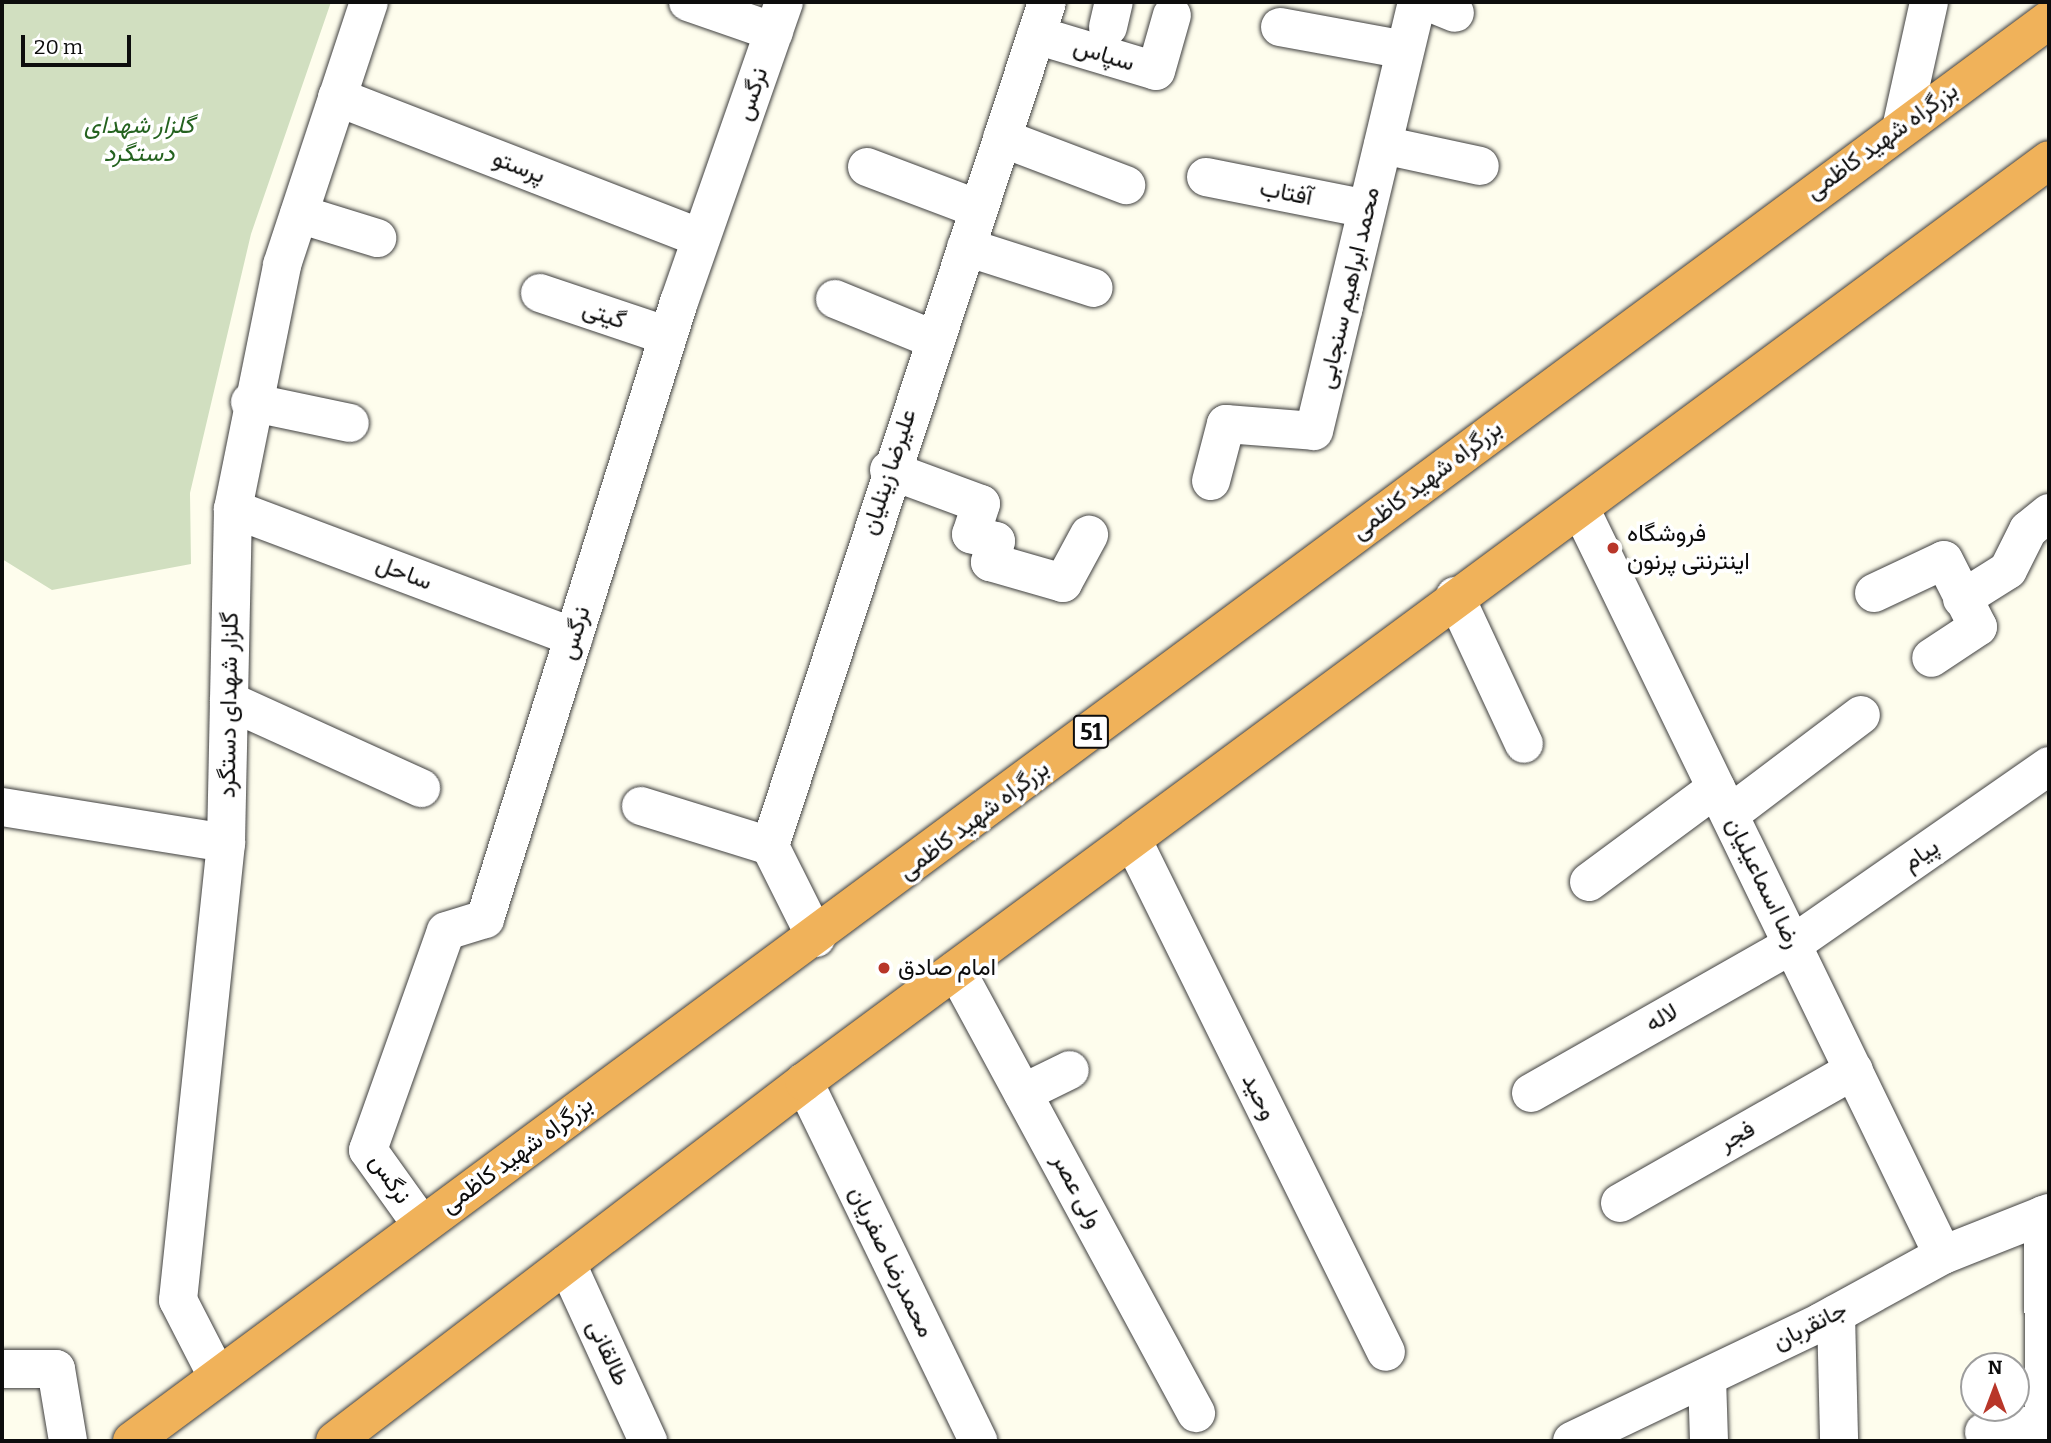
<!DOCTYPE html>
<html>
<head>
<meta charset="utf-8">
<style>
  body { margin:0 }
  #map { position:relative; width:2051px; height:1443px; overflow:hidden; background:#fefded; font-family:Bitter,Vazirmatn,serif }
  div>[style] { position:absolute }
  .cemetery>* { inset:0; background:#d1dfc0 }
  .roads { filter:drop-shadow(0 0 2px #404040) drop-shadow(0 0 2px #404040) }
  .minor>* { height:38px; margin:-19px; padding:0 19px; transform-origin:19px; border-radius:19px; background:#fff }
  .highway>* { height:38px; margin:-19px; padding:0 19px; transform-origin:19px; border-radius:19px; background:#f0b25a }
  .dots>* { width:19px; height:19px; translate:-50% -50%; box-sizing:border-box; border:4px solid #fff; border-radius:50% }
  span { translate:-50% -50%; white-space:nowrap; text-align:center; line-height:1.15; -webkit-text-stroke:7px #fff; paint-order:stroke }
  .shield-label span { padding:2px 5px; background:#fff; border:2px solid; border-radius:5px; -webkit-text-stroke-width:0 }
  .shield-label { font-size:23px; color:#0d0d0d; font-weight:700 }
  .street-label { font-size:24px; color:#0d0d0d }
  .park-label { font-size:24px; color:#24621f; font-style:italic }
  .poi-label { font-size:24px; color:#0d0d0d }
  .left { translate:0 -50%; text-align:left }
  .frame { position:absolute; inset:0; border:4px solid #0d0d0d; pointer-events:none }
  .north { position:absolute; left:1960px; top:1352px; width:70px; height:70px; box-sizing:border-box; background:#fff; border:2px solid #9e9e9e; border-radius:50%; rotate:0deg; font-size:19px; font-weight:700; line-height:28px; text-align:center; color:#0d0d0d }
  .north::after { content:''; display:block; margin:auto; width:24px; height:32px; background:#b83629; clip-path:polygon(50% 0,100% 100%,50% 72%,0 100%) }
  .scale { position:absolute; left:21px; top:35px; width:110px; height:32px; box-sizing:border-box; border:4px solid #0d0d0d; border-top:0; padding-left:9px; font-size:21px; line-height:24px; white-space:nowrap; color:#0d0d0d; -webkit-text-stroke:5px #fff; paint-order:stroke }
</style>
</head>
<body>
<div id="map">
  <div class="cemetery">
    <i style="clip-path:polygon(2px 2px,331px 2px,251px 234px,190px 493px,191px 564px,52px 590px,2px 559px)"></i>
  </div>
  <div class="roads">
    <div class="minor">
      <i style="left:688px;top:2px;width:91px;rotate:19.2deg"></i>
      <i style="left:1428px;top:2px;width:29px;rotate:22deg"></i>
      <i style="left:1108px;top:27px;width:26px;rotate:-77deg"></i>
      <i style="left:1280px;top:27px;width:127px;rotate:10.4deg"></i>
      <i style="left:1036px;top:35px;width:125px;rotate:16.7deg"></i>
      <i style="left:1156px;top:71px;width:58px;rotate:-74.1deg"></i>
      <i style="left:337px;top:97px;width:390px;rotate:21.2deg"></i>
      <i style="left:1902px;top:124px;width:125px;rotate:-77.5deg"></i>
      <i style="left:1002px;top:138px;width:133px;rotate:20.8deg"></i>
      <i style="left:1383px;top:145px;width:99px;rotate:12.2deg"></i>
      <i style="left:867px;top:167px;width:119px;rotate:20.7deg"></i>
      <i style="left:1206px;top:177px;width:164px;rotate:11.2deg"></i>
      <i style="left:299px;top:214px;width:82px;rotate:17.1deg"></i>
      <i style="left:966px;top:247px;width:134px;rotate:17.8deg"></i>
      <i style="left:540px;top:293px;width:135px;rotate:18.6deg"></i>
      <i style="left:835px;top:299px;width:106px;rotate:22.2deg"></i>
      <i style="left:250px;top:402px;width:102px;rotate:11.9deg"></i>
      <i style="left:889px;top:470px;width:98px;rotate:20.3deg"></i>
      <i style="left:981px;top:504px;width:32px;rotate:108deg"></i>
      <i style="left:971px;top:534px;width:26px;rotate:16deg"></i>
      <i style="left:996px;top:541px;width:22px;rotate:106deg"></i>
      <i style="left:990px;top:562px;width:76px;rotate:16deg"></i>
      <i style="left:1063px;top:583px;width:55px;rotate:-61.6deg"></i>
      <i style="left:1211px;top:481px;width:59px;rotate:-75.3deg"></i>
      <i style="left:1226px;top:424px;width:88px;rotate:4.5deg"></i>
      <i style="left:1314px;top:431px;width:441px;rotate:-76.5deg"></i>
      <i style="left:233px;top:509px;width:364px;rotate:20.6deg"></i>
      <i style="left:1582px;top:512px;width:826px;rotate:64.09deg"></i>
      <i style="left:1874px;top:593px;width:77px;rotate:-25.2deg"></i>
      <i style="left:1944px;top:560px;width:75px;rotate:63.1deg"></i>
      <i style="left:1978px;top:627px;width:56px;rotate:146.6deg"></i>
      <i style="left:1455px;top:596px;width:163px;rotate:65deg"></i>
      <i style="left:1962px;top:599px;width:54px;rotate:-32.2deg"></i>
      <i style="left:2008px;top:570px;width:45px;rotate:-63.4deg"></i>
      <i style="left:2028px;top:530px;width:27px;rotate:-39deg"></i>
      <i style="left:229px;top:701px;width:211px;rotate:24.4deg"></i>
      <i style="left:641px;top:806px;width:135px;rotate:17.2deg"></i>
      <i style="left:2px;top:807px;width:227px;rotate:9.1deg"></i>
      <i style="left:1730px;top:814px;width:164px;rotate:-37.1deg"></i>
      <i style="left:1133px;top:841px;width:570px;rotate:63.66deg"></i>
      <i style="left:1589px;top:882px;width:158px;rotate:-36.5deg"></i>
      <i style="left:816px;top:938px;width:103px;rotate:-116.6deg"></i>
      <i style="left:770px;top:846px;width:888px;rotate:-71.83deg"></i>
      <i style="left:956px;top:970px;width:504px;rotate:61.55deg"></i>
      <i style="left:804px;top:1082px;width:399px;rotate:64.1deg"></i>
      <i style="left:1023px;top:1093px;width:52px;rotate:-26.1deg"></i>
      <i style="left:1531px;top:1093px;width:301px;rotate:-29.6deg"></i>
      <i style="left:1793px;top:944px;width:312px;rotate:-34.8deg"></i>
      <i style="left:1620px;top:1203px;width:269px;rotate:-29.6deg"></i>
      <i style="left:2043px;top:1215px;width:226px;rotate:89.7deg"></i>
      <i style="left:421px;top:1224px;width:91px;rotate:-125.6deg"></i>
      <i style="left:368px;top:1150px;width:232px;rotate:-70.4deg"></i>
      <i style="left:446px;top:931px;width:41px;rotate:-17.1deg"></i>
      <i style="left:485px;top:919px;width:647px;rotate:-72.55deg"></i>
      <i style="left:679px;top:302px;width:318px;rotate:-70.7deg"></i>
      <i style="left:567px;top:1264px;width:195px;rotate:65.4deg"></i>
      <i style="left:1836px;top:1314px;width:127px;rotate:88.6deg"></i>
      <i style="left:2px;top:1369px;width:54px"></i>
      <i style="left:56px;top:1369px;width:73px;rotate:80.5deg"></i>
      <i style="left:216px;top:1374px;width:83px;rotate:-117.2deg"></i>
      <i style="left:178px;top:1300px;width:460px;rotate:-84deg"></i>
      <i style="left:226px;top:843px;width:334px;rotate:-88.8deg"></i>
      <i style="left:233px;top:509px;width:249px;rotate:-78.6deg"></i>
      <i style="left:282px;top:265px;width:277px;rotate:-71.7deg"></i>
      <i style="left:1707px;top:1377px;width:64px;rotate:88.2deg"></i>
      <i style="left:1984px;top:1432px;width:61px;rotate:-8.5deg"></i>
      <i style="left:1572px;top:1441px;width:276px;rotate:-25.5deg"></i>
      <i style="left:1821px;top:1322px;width:139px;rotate:-28.8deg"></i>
      <i style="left:1943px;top:1255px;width:114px;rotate:-21.6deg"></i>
    </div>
    <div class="highway">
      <i style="left:132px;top:1441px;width:2386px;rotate:-36.55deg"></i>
      <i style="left:335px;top:1441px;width:591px;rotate:-37.43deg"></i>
      <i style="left:804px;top:1082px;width:1549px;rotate:-36.52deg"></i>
    </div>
  </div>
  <div class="dots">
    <i style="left:1613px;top:548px;background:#b83629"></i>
    <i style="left:884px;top:968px;background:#b83629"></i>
  </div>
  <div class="shield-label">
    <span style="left:1091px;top:732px">51</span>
  </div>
  <div class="street-label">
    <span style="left:1104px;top:55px;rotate:17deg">سپاس</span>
    <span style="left:752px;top:94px;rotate:-71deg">نرگس</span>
    <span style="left:1882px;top:141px;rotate:-36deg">بزرگراه شهید کاظمی</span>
    <span style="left:519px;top:167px;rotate:21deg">پرستو</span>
    <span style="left:1286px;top:193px;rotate:11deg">آفتاب</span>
    <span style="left:1349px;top:288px;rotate:-77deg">محمد ابراهیم سنجابی</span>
    <span style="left:604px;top:315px;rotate:19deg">گیتی</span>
    <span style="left:889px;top:472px;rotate:-72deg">علیرضا زینلیان</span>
    <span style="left:1427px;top:480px;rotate:-37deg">بزرگراه شهید کاظمی</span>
    <span style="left:404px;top:573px;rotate:21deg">ساحل</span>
    <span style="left:575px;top:633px;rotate:-73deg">نرگس</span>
    <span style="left:229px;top:705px;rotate:-89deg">گلزار شهدای دستگرد</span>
    <span style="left:974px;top:820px;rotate:-37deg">بزرگراه شهید کاظمی</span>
    <span style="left:1921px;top:855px;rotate:-35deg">پیام</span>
    <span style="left:1763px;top:883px;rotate:64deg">رضا اسماعیلیان</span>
    <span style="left:1662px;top:1018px;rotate:-30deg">لاله</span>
    <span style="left:1259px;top:1097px;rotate:64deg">وحید</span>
    <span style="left:1737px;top:1136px;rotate:-29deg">فجر</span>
    <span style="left:517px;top:1155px;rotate:-36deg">بزرگراه شهید کاظمی</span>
    <span style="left:390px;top:1179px;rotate:56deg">نرگس</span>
    <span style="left:1077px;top:1191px;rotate:62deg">ولی عصر</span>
    <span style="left:891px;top:1262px;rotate:64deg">محمدرضا صفریان</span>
    <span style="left:1810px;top:1326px;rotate:-27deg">جانقربان</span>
    <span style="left:608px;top:1353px;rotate:65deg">طالقانی</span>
  </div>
  <div class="park-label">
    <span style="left:139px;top:140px">گلزار شهدای<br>دستگرد</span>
  </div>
  <div class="poi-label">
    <span class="left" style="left:1627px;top:548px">فروشگاه<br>اینترنتی پرنون</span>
    <span class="left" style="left:898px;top:968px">امام صادق</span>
  </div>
  <div class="frame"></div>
  <div class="north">N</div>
  <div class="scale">20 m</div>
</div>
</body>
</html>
